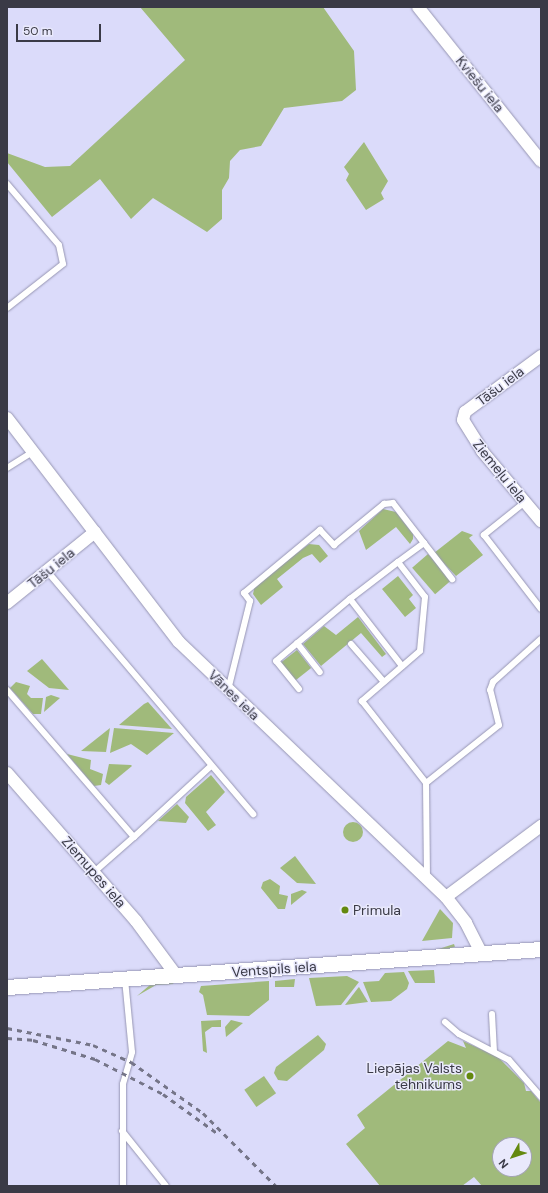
<!DOCTYPE html>
<html>
<head>
<meta charset="utf-8">
<style>
  body { margin:0 }
  #map { position:relative; width:548px; height:1193px; overflow:hidden; background:#dbdbfa; font-family:"DM Sans",sans-serif }
  div>[style] { position:absolute }
  .green>* { inset:0; background:#a0ba7b; transform-origin:0 0 }
  .round { border-radius:50% }
  .roads { filter:drop-shadow(0 0 1px #9796b3) drop-shadow(0 0 1px #9796b3) }
  .service>* { height:6px; margin:-3px; padding:0 3px; transform-origin:3px; border-radius:3px; background:#fff }
  .minor>* { height:12px; margin:-6px; padding:0 6px; transform-origin:6px; border-radius:6px; background:#fff }
  .tertiary>* { height:15px; margin:-7.5px; padding:0 7.5px; transform-origin:7.5px; border-radius:7.5px; background:#fff }
  .rail>* { height:3px; margin-top:-1.5px; transform-origin:0; background:repeating-linear-gradient(90deg,#757588 0 5px,transparent 0 10px) }
  .dots>* { width:11px; height:11px; translate:-50% -50%; box-sizing:border-box; border:2px solid #e9e9fc; border-radius:50% }
  span { translate:-50% -50%; white-space:nowrap; text-align:center; line-height:1.15; -webkit-text-stroke:3px #e9e9fc; paint-order:stroke }
  .street-label { font-size:14px; color:#3a3a46 }
  .poi-label { font-size:14px; color:#3a3a46 }
  .left { translate:0 -50%; text-align:left }
  .right { translate:-100% -50%; text-align:right }
  .frame { position:absolute; inset:0; border:8px solid #3a3a46; pointer-events:none }
  .north { position:absolute; left:492px; top:1137px; width:40px; height:40px; box-sizing:border-box; background:#e9e9fc; border:1px solid #a3a3b3; border-radius:50%; rotate:231deg; font-size:11px; font-weight:700; line-height:16px; text-align:center; color:#3a3a46 }
  .north::after { content:''; display:block; margin:auto; width:14px; height:18px; background:#64890f; clip-path:polygon(50% 0,100% 100%,50% 72%,0 100%) }
  .scale { position:absolute; left:16px; top:24px; width:85px; height:18px; box-sizing:border-box; border:2px solid #3a3a46; border-top:0; padding-left:5px; font-size:12px; line-height:14px; white-space:nowrap; color:#3a3a46; -webkit-text-stroke:3px #e9e9fc; paint-order:stroke }
</style>
</head>
<body>
<div id="map">
  <div class="green">
    <i style="clip-path:polygon(140px 7px,323px 7px,354px 51px,356px 90px,342px 101px,284px 108px,261px 146px,240px 150px,230px 161px,229px 178px,222px 190px,222px 219px,207px 232px,153px 198px,131px 219px,100px 179px,52px 217px,7px 162px,7px 153px,45px 167px,70px 166px,185px 60px)"></i>
    <i style="clip-path:polygon(364px 142px,388px 181px,381px 193px,384px 199px,366px 210px,346px 180px,349px 174px,344px 167px)"></i>
    <i style="clip-path:polygon(383px 509px,396px 512px,413px 534px,413px 539px,410px 544px,396px 527px,366px 550px,359px 531px)"></i>
    <i style="clip-path:polygon(462px 531px,473px 535px,469px 538px,483px 555px,456px 576px,434px 553px)"></i>
    <i style="clip-path:polygon(309px 544px,319px 545px,328px 556px,320px 563px,312px 554px,303px 558px,277px 579px,283px 587px,261px 605px,253px 594px,255px 585px)"></i>
    <i style="left:428px;top:554px;width:35px;height:21px;rotate:49deg"></i>
    <i style="clip-path:polygon(398px 576px,413px 595px,409px 599px,416px 608px,405px 617px,382px 589px)"></i>
    <i style="clip-path:polygon(358px 617px,386px 654px,382px 657px,361px 633px,321px 666px,303px 644px,324px 626px,336px 635px)"></i>
    <i style="left:297px;top:650px;width:23px;height:22px;rotate:52deg"></i>
    <i style="clip-path:polygon(42px 659px,69px 690px,49px 688px,27px 671px)"></i>
    <i style="clip-path:polygon(16px 682px,30px 686px,27px 694px,31px 698px,43px 698px,41px 714px,33px 714px,10px 688px)"></i>
    <i style="clip-path:polygon(51px 695px,60px 698px,44px 712px,46px 697px)"></i>
    <i style="clip-path:polygon(148px 702px,172px 729px,119px 725px,144px 704px)"></i>
    <i style="clip-path:polygon(110px 728px,106px 752px,81px 751px)"></i>
    <i style="clip-path:polygon(114px 728px,174px 733px,147px 755px,131px 744px,110px 753px)"></i>
    <i style="clip-path:polygon(67px 754px,91px 760px,90px 769px,103px 774px,101px 785px,94px 786px)"></i>
    <i style="clip-path:polygon(109px 764px,131px 765px,132px 766px,109px 785px,105px 782px)"></i>
    <i style="clip-path:polygon(211px 775px,225px 792px,206px 812px,216px 825px,208px 831px,185px 803px,186px 797px)"></i>
    <i style="clip-path:polygon(177px 804px,189px 817px,186px 823px,158px 821px)"></i>
    <i class="round" style="left:343px;top:822px;width:20px;height:20px"></i>
    <i style="clip-path:polygon(295px 856px,316px 884px,297px 883px,280px 868px)"></i>
    <i style="clip-path:polygon(270px 879px,280px 886px,279px 894px,288px 896px,285px 909px,278px 909px,261px 888px,263px 882px)"></i>
    <i style="clip-path:polygon(302px 890px,307px 892px,291px 905px,291px 894px)"></i>
    <i style="clip-path:polygon(440px 909px,453px 923px,452px 938px,422px 941px)"></i>
    <i style="left:454px;top:944px;width:3px;height:31px;rotate:72deg"></i>
    <i style="clip-path:polygon(434px 970px,435px 983px,415px 983px,408px 971px)"></i>
    <i style="clip-path:polygon(404px 972px,409px 983px,407px 989px,391px 1001px,371px 1002px,363px 982px,379px 981px,385px 973px)"></i>
    <i style="clip-path:polygon(347px 976px,359px 982px,341px 1005px,316px 1006px,309px 978px)"></i>
    <i style="clip-path:polygon(295px 979px,294px 987px,275px 987px,275px 981px)"></i>
    <i style="clip-path:polygon(269px 981px,269px 1000px,249px 1016px,207px 1015px,203px 995px,199px 992px,201px 986px)"></i>
    <i style="clip-path:polygon(171px 982px,174px 984px,156px 985px,137px 996px,151px 984px)"></i>
    <i style="clip-path:polygon(359px 987px,368px 1002px,345px 1005px,358px 988px)"></i>
    <i style="clip-path:polygon(221px 1020px,221px 1027px,212px 1027px,205px 1032px,207px 1053px,203px 1051px,201px 1021px)"></i>
    <i style="clip-path:polygon(231px 1020px,243px 1023px,226px 1037px,225px 1027px)"></i>
    <i style="clip-path:polygon(318px 1035px,326px 1044px,324px 1050px,287px 1081px,278px 1080px,274px 1073px,276px 1067px)"></i>
    <i style="clip-path:polygon(evenodd,448px 1041px,466px 1048px,463px 1041px,498px 1057px,524px 1083px,526px 1091px,531px 1091px,541px 1103px,541px 1186px,482px 1186px,474px 1177px,462px 1186px,380px 1186px,346px 1144px,365px 1128px,357px 1115px,448px 1041px,500px 1145px,524px 1145px,524px 1169px,500px 1169px,500px 1145px)"></i>
    <i style="left:264px;top:1076px;width:21px;height:24px;rotate:55deg"></i>
  </div>
  <div class="roads">
    <div class="service">
      <i style="left:7px;top:184px;width:80px;rotate:49.6deg"></i>
      <i style="left:59px;top:245px;width:19px;rotate:78deg"></i>
      <i style="left:63px;top:264px;width:71px;rotate:141.8deg"></i>
      <i style="left:7px;top:468px;width:32px;rotate:-32deg"></i>
      <i style="left:525px;top:502px;width:53px;rotate:141.2deg"></i>
      <i style="left:484px;top:535px;width:93px;rotate:52.4deg"></i>
      <i style="left:424px;top:543px;width:46px;rotate:52.1deg"></i>
      <i style="left:398px;top:562px;width:61px;rotate:142.4deg"></i>
      <i style="left:350px;top:599px;width:85px;rotate:52.2deg"></i>
      <i style="left:47px;top:571px;width:319px;rotate:49.7deg"></i>
      <i style="left:297px;top:643px;width:37px;rotate:52deg"></i>
      <i style="left:351px;top:644px;width:50px;rotate:49deg"></i>
      <i style="left:299px;top:689px;width:36px;rotate:-129deg"></i>
      <i style="left:276px;top:661px;width:97px;rotate:-40deg"></i>
      <i style="left:7px;top:690px;width:194px;rotate:49.2deg"></i>
      <i style="left:134px;top:837px;width:105px;rotate:-42.7deg"></i>
      <i style="left:228px;top:690px;width:92px;rotate:-76.1deg"></i>
      <i style="left:250px;top:601px;width:10px;rotate:-127deg"></i>
      <i style="left:244px;top:593px;width:99px;rotate:-39.7deg"></i>
      <i style="left:320px;top:530px;width:21px;rotate:47deg"></i>
      <i style="left:334px;top:545px;width:65px;rotate:-39.4deg"></i>
      <i style="left:384px;top:504px;width:9px;rotate:-6deg"></i>
      <i style="left:393px;top:503px;width:51px;rotate:52.2deg"></i>
      <i style="left:424px;top:543px;width:32px;rotate:144deg"></i>
      <i style="left:398px;top:562px;width:44px;rotate:52.4deg"></i>
      <i style="left:425px;top:597px;width:54px;rotate:95.3deg"></i>
      <i style="left:420px;top:651px;width:77px;rotate:139.2deg"></i>
      <i style="left:362px;top:701px;width:104px;rotate:52deg"></i>
      <i style="left:94px;top:872px;width:53px;rotate:-41.2deg"></i>
      <i style="left:427px;top:878px;width:95px;rotate:-90.6deg"></i>
      <i style="left:426px;top:783px;width:93px;rotate:-38.5deg"></i>
      <i style="left:499px;top:725px;width:36px;rotate:-104deg"></i>
      <i style="left:490px;top:690px;width:9px;rotate:-69deg"></i>
      <i style="left:493px;top:682px;width:64px;rotate:-41.9deg"></i>
      <i style="left:492px;top:1014px;width:37px;rotate:87deg"></i>
      <i style="left:445px;top:1022px;width:18px;rotate:41deg"></i>
      <i style="left:459px;top:1034px;width:56px;rotate:27.5deg"></i>
      <i style="left:509px;top:1060px;width:49px;rotate:49.1deg"></i>
      <i style="left:122px;top:1131px;width:70px;rotate:51.3deg"></i>
      <i style="left:123px;top:1186px;width:102px;rotate:-90deg"></i>
      <i style="left:123px;top:1084px;width:33px;rotate:-74deg"></i>
      <i style="left:132px;top:1052px;width:73px;rotate:-95.5deg"></i>
    </div>
    <div class="minor">
      <i style="left:418px;top:7px;width:197px;rotate:51.4deg"></i>
      <i style="left:541px;top:356px;width:94px;rotate:143.6deg"></i>
      <i style="left:465px;top:412px;width:8px;rotate:104deg"></i>
      <i style="left:463px;top:420px;width:36px;rotate:58deg"></i>
      <i style="left:482px;top:451px;width:92px;rotate:49.9deg"></i>
      <i style="left:7px;top:418px;width:282px;rotate:52.5deg"></i>
      <i style="left:179px;top:642px;width:369px;rotate:43.7deg"></i>
      <i style="left:446px;top:897px;width:33px;rotate:52deg"></i>
      <i style="left:466px;top:923px;width:34px;rotate:63deg"></i>
      <i style="left:7px;top:603px;width:113px;rotate:-38.9deg"></i>
      <i style="left:7px;top:773px;width:196px;rotate:48.9deg"></i>
      <i style="left:136px;top:921px;width:67px;rotate:53.5deg"></i>
      <i style="left:446px;top:897px;width:119px;rotate:-36.8deg"></i>
    </div>
    <div class="tertiary">
      <i style="left:7px;top:987px;width:535px;rotate:-4.07deg"></i>
    </div>
  </div>
  <div class="rail">
    <i style="left:7px;top:1028px;width:88px;rotate:11.2deg"></i>
    <i style="left:93px;top:1045px;width:42px;rotate:24.1deg"></i>
    <i style="left:131px;top:1062px;width:88px;rotate:35.3deg"></i>
    <i style="left:203px;top:1113px;width:103px;rotate:45deg"></i>
    <i style="left:7px;top:1038px;width:26px;rotate:4deg"></i>
    <i style="left:33px;top:1040px;width:65px;rotate:17deg"></i>
    <i style="left:95px;top:1059px;width:76px;rotate:27.2deg"></i>
    <i style="left:163px;top:1094px;width:67px;rotate:35.8deg"></i>
  </div>
  <div class="dots">
    <i style="left:345px;top:910px;background:#64890f"></i>
    <i style="left:470px;top:1076px;background:#64890f"></i>
  </div>
  <div class="street-label">
    <span style="left:480px;top:84px;rotate:51deg">Kviešu iela</span>
    <span style="left:500px;top:386px;rotate:-37deg">Tāšu iela</span>
    <span style="left:500px;top:471px;rotate:51deg">Ziemeļu iela</span>
    <span style="left:51px;top:568px;rotate:-39deg">Tāšu iela</span>
    <span style="left:234px;top:695px;rotate:44deg">Vānes iela</span>
    <span style="left:94px;top:872px;rotate:49deg">Ziemupes iela</span>
    <span style="left:274px;top:969px;rotate:-4deg">Ventspils iela</span>
  </div>
  <div class="poi-label">
    <span class="left" style="left:353px;top:910px">Primula</span>
    <span class="right" style="left:462px;top:1076px">Liepājas Valsts<br>tehnikums</span>
  </div>
  <div class="frame"></div>
  <div class="north">N</div>
  <div class="scale">50 m</div>
</div>
</body>
</html>
